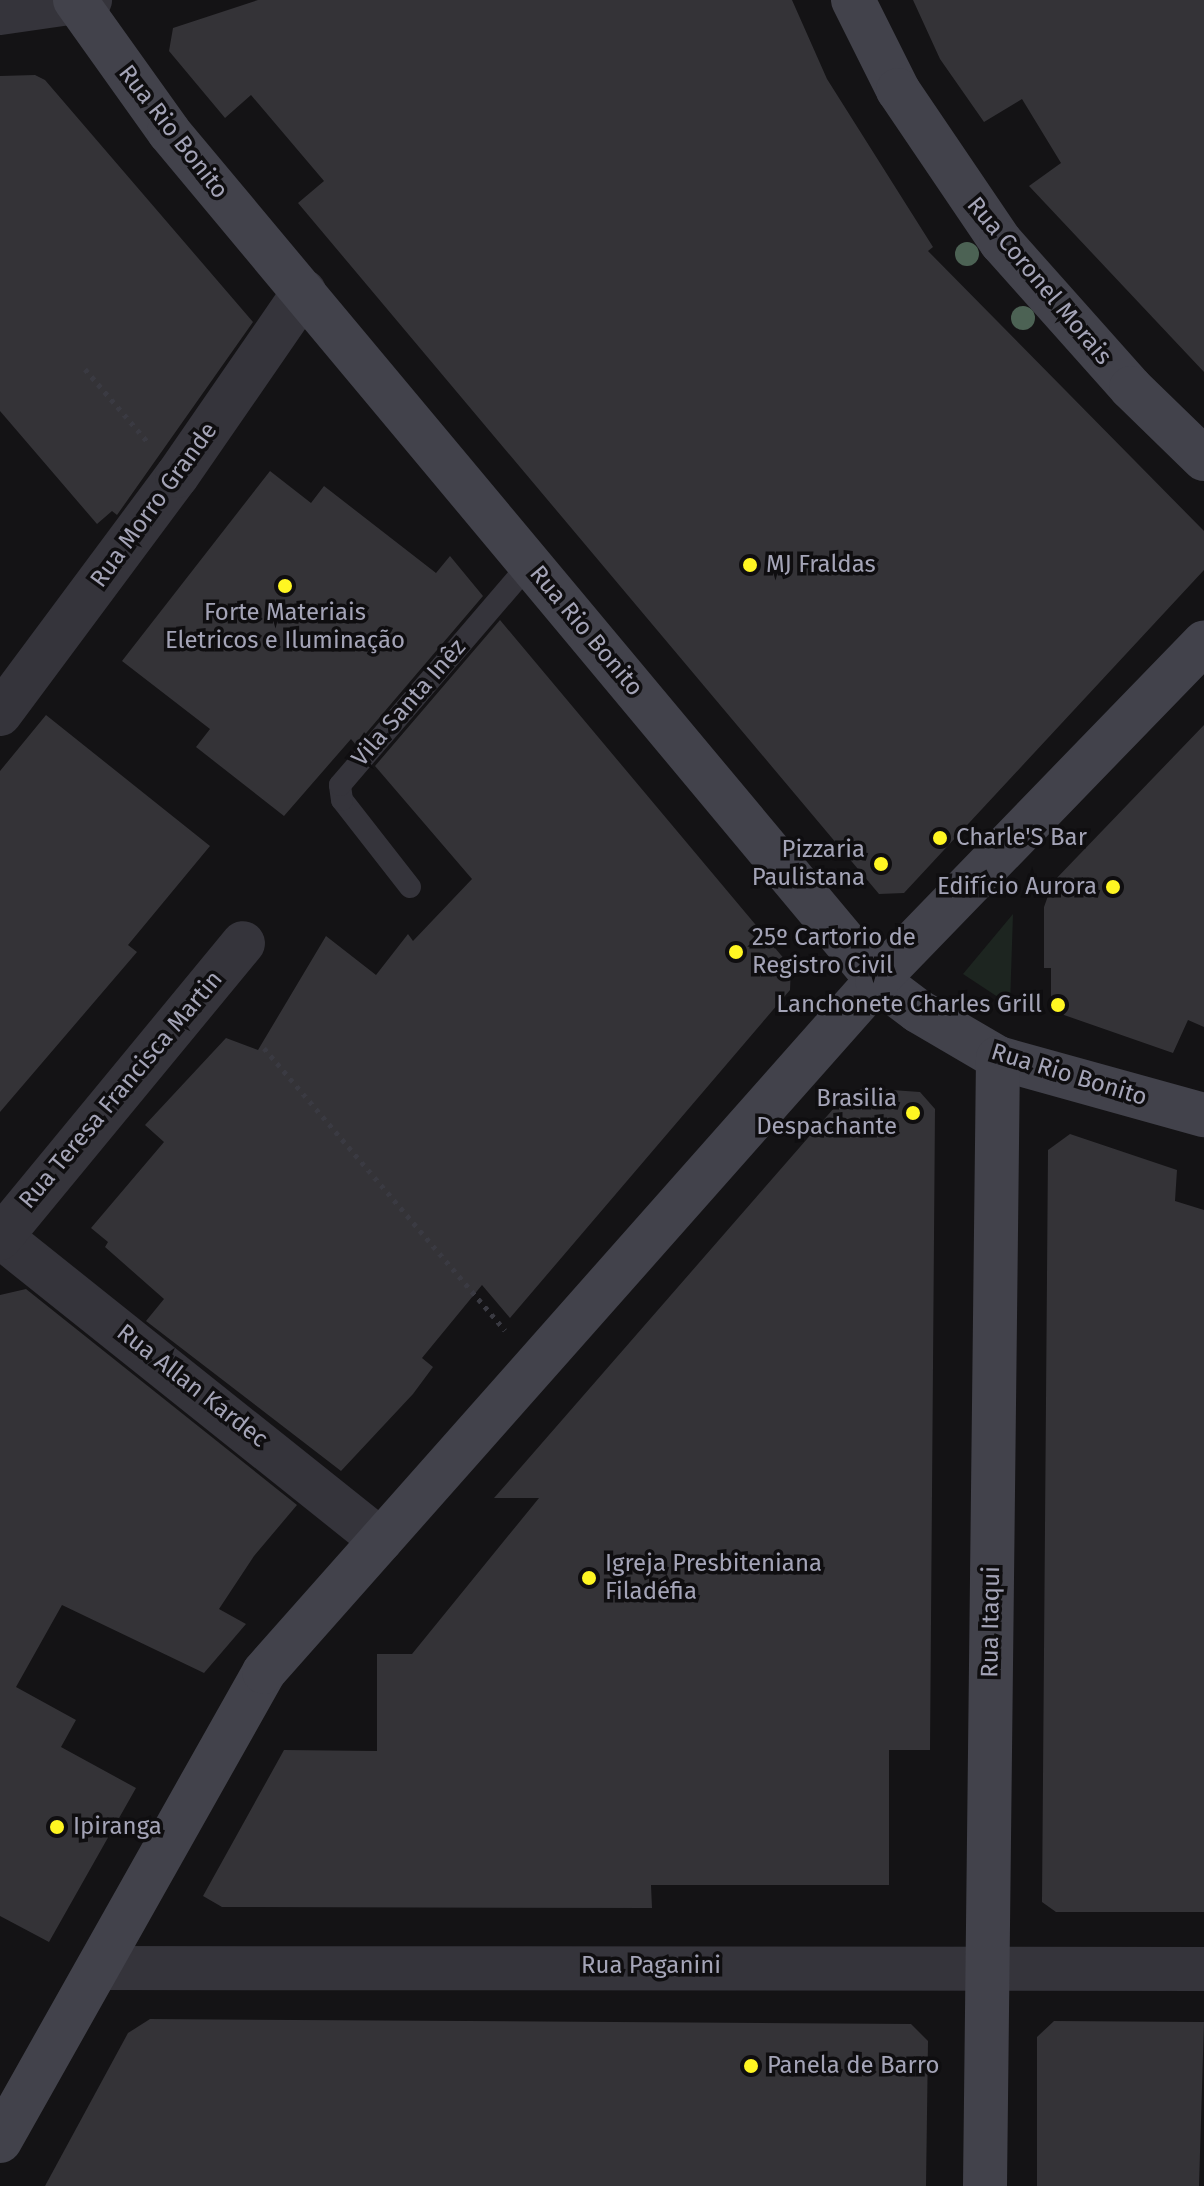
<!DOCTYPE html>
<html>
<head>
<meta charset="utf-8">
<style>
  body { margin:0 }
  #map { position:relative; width:1204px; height:2186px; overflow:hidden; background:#141315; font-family:"Fira Sans",sans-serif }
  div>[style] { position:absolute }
  .green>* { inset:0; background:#1d2520 }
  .building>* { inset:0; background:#343337 }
  .path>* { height:5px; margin-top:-2.5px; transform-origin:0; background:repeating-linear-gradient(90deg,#3a3a42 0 4px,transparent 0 10px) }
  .lane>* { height:22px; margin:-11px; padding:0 11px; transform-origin:11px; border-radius:11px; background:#35343b }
  .street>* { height:44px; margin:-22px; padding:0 22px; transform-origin:22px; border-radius:22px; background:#35343b }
  .secondary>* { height:44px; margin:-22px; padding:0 22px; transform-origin:22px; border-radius:22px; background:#42424b }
  .trees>* { width:24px; height:24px; margin:-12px; border-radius:50%; background:#4c6254 }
  .dots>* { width:22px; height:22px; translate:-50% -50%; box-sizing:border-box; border:4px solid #0f0e10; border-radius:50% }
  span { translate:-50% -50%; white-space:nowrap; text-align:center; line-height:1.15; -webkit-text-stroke:7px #0f0e10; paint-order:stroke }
  .street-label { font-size:24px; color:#a4a4b7 }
  .poi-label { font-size:24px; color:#a4a4b7 }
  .left { translate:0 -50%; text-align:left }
  .right { translate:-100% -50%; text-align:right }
</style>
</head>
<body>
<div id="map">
  <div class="green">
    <i style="clip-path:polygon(1013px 914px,1010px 1005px,963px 974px)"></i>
  </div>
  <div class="building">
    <i style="clip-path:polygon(258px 0,792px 0,827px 79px,933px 247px,928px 251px,1204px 531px,1204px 570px,904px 893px,879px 894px,298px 203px,324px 181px,251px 95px,225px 118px,169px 51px,173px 28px)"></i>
    <i style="clip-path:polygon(913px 0,1204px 0,1204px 372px,1029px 186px,1061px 163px,1022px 99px,984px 122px,940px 59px)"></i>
    <i style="clip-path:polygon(35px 75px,45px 80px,253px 322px,117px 515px,112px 511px,97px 524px,0 411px,0 76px)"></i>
    <i style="clip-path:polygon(270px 471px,311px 503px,324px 486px,436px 573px,450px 556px,483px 596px,356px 745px,351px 739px,284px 816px,196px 747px,210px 729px,122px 661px)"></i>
    <i style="clip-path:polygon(500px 620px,791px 967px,790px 990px,510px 1318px,482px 1285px,422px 1358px,433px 1367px,413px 1394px,341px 1471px,146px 1321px,164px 1299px,105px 1247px,108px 1242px,91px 1228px,164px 1142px,145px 1125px,226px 1038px,258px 1050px,326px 936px,376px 975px,408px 934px,413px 941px,472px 879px,375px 766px)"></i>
    <i style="clip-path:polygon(46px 715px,210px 846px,128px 945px,137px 952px,0 1112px,0 771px)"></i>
    <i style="clip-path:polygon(1204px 725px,1204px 1027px,1188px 1020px,1173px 1053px,1064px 1015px,1051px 996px,1051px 968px,1044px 968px,1044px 907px,1053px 882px)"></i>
    <i style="clip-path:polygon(863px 1088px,920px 1092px,935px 1109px,930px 1750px,889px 1750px,889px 1885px,651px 1885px,652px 1908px,222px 1907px,203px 1896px,284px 1750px,377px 1751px,377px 1654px,412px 1654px,539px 1498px,494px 1498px,841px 1100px)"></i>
    <i style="clip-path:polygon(1070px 1134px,1177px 1170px,1175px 1201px,1204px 1210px,1204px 1912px,1056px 1912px,1042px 1902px,1048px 1150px)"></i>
    <i style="clip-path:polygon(26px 1289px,297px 1505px,254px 1556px,219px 1609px,246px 1624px,204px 1673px,62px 1605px,16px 1687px,76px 1720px,61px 1747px,136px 1788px,49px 1942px,0 1916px,0 1295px)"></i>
    <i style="clip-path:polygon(150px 2019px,911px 2024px,928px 2041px,926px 2186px,45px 2186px,128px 2033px)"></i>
    <i style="clip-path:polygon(1054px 2021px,1204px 2022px,1199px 2186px,1037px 2186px,1037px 2037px)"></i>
  </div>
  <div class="path">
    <i style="left:85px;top:369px;width:95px;rotate:49.3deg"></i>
    <i style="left:264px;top:1048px;width:371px;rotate:49.5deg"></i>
  </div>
  <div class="lane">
    <i style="left:410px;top:887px;width:110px;rotate:-128deg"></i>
    <i style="left:342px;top:800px;width:15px;rotate:-98deg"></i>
    <i style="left:340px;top:785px;width:292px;rotate:-49.4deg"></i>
  </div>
  <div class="street">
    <i style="left:0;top:13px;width:91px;rotate:-8.2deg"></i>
    <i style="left:0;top:714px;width:297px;rotate:-53.4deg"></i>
    <i style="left:177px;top:476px;width:224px;rotate:-55.4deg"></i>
    <i style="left:1px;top:1237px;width:486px;rotate:38.6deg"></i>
    <i style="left:0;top:1238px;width:382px;rotate:-50.5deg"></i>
    <i style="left:98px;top:1968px;width:1106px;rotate:0.05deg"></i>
  </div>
  <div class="secondary">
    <i style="left:75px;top:0;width:162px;rotate:54.5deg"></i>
    <i style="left:169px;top:132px;width:1105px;rotate:50.14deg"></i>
    <i style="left:877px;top:980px;width:51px;rotate:37.1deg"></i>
    <i style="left:918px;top:1011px;width:93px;rotate:30.4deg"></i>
    <i style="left:998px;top:1058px;width:214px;rotate:15.5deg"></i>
    <i style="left:853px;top:0;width:101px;rotate:63.4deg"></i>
    <i style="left:898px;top:90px;width:184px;rotate:55.9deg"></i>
    <i style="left:1001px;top:242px;width:195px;rotate:48.3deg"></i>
    <i style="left:1131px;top:388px;width:102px;rotate:44.2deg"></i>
    <i style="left:0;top:2141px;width:538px;rotate:-60.62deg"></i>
    <i style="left:264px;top:1672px;width:924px;rotate:-48.46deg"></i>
    <i style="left:877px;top:980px;width:470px;rotate:-45.9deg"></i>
    <i style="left:985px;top:2186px;width:1128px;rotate:-89.34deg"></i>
  </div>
  <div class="trees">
    <i style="left:967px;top:254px"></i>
    <i style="left:1023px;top:318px"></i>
  </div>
  <div class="dots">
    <i style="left:750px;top:565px;background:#fff622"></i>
    <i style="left:285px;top:586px;background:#fff622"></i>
    <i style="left:940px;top:838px;background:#fff622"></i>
    <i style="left:881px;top:864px;background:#fff622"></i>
    <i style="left:1113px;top:887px;background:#fff622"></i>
    <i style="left:736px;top:952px;background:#fff622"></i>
    <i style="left:1058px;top:1005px;background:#fff622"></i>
    <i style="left:913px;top:1113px;background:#fff622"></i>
    <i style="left:589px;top:1578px;background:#fff622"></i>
    <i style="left:57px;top:1827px;background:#fff622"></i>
    <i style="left:751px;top:2066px;background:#fff622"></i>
  </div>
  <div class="street-label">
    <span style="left:173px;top:132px;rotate:52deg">Rua Rio Bonito</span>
    <span style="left:1039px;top:281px;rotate:50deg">Rua Coronel Morais</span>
    <span style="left:154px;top:505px;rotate:-54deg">Rua Morro Grande</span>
    <span style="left:586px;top:631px;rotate:50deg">Rua Rio Bonito</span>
    <span style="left:409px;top:703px;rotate:-49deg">Vila Santa Inêz</span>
    <span style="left:1069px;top:1075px;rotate:17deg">Rua Rio Bonito</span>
    <span style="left:121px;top:1090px;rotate:-50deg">Rua Teresa Francisca Martin</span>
    <span style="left:192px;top:1386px;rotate:38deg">Rua Allan Kardec</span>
    <span style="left:991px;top:1622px;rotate:-89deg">Rua Itaqui</span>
    <span style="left:651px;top:1966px">Rua Paganini</span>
  </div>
  <div class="poi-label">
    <span class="left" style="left:766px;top:565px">MJ Fraldas</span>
    <span style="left:285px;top:627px">Forte Materiais<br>Eletricos e Iluminação</span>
    <span class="left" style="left:956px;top:838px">Charle'S Bar</span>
    <span class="right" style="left:865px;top:864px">Pizzaria<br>Paulistana</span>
    <span class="right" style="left:1097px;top:887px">Edifício Aurora</span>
    <span class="left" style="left:752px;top:952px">25º Cartorio de<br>Registro Civil</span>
    <span class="right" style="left:1042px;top:1005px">Lanchonete Charles Grill</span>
    <span class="right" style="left:897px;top:1113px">Brasilia<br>Despachante</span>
    <span class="left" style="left:605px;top:1578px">Igreja Presbiteniana<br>Filadéfia</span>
    <span class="left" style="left:73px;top:1827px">Ipiranga</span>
    <span class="left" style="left:767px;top:2066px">Panela de Barro</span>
  </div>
</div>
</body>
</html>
